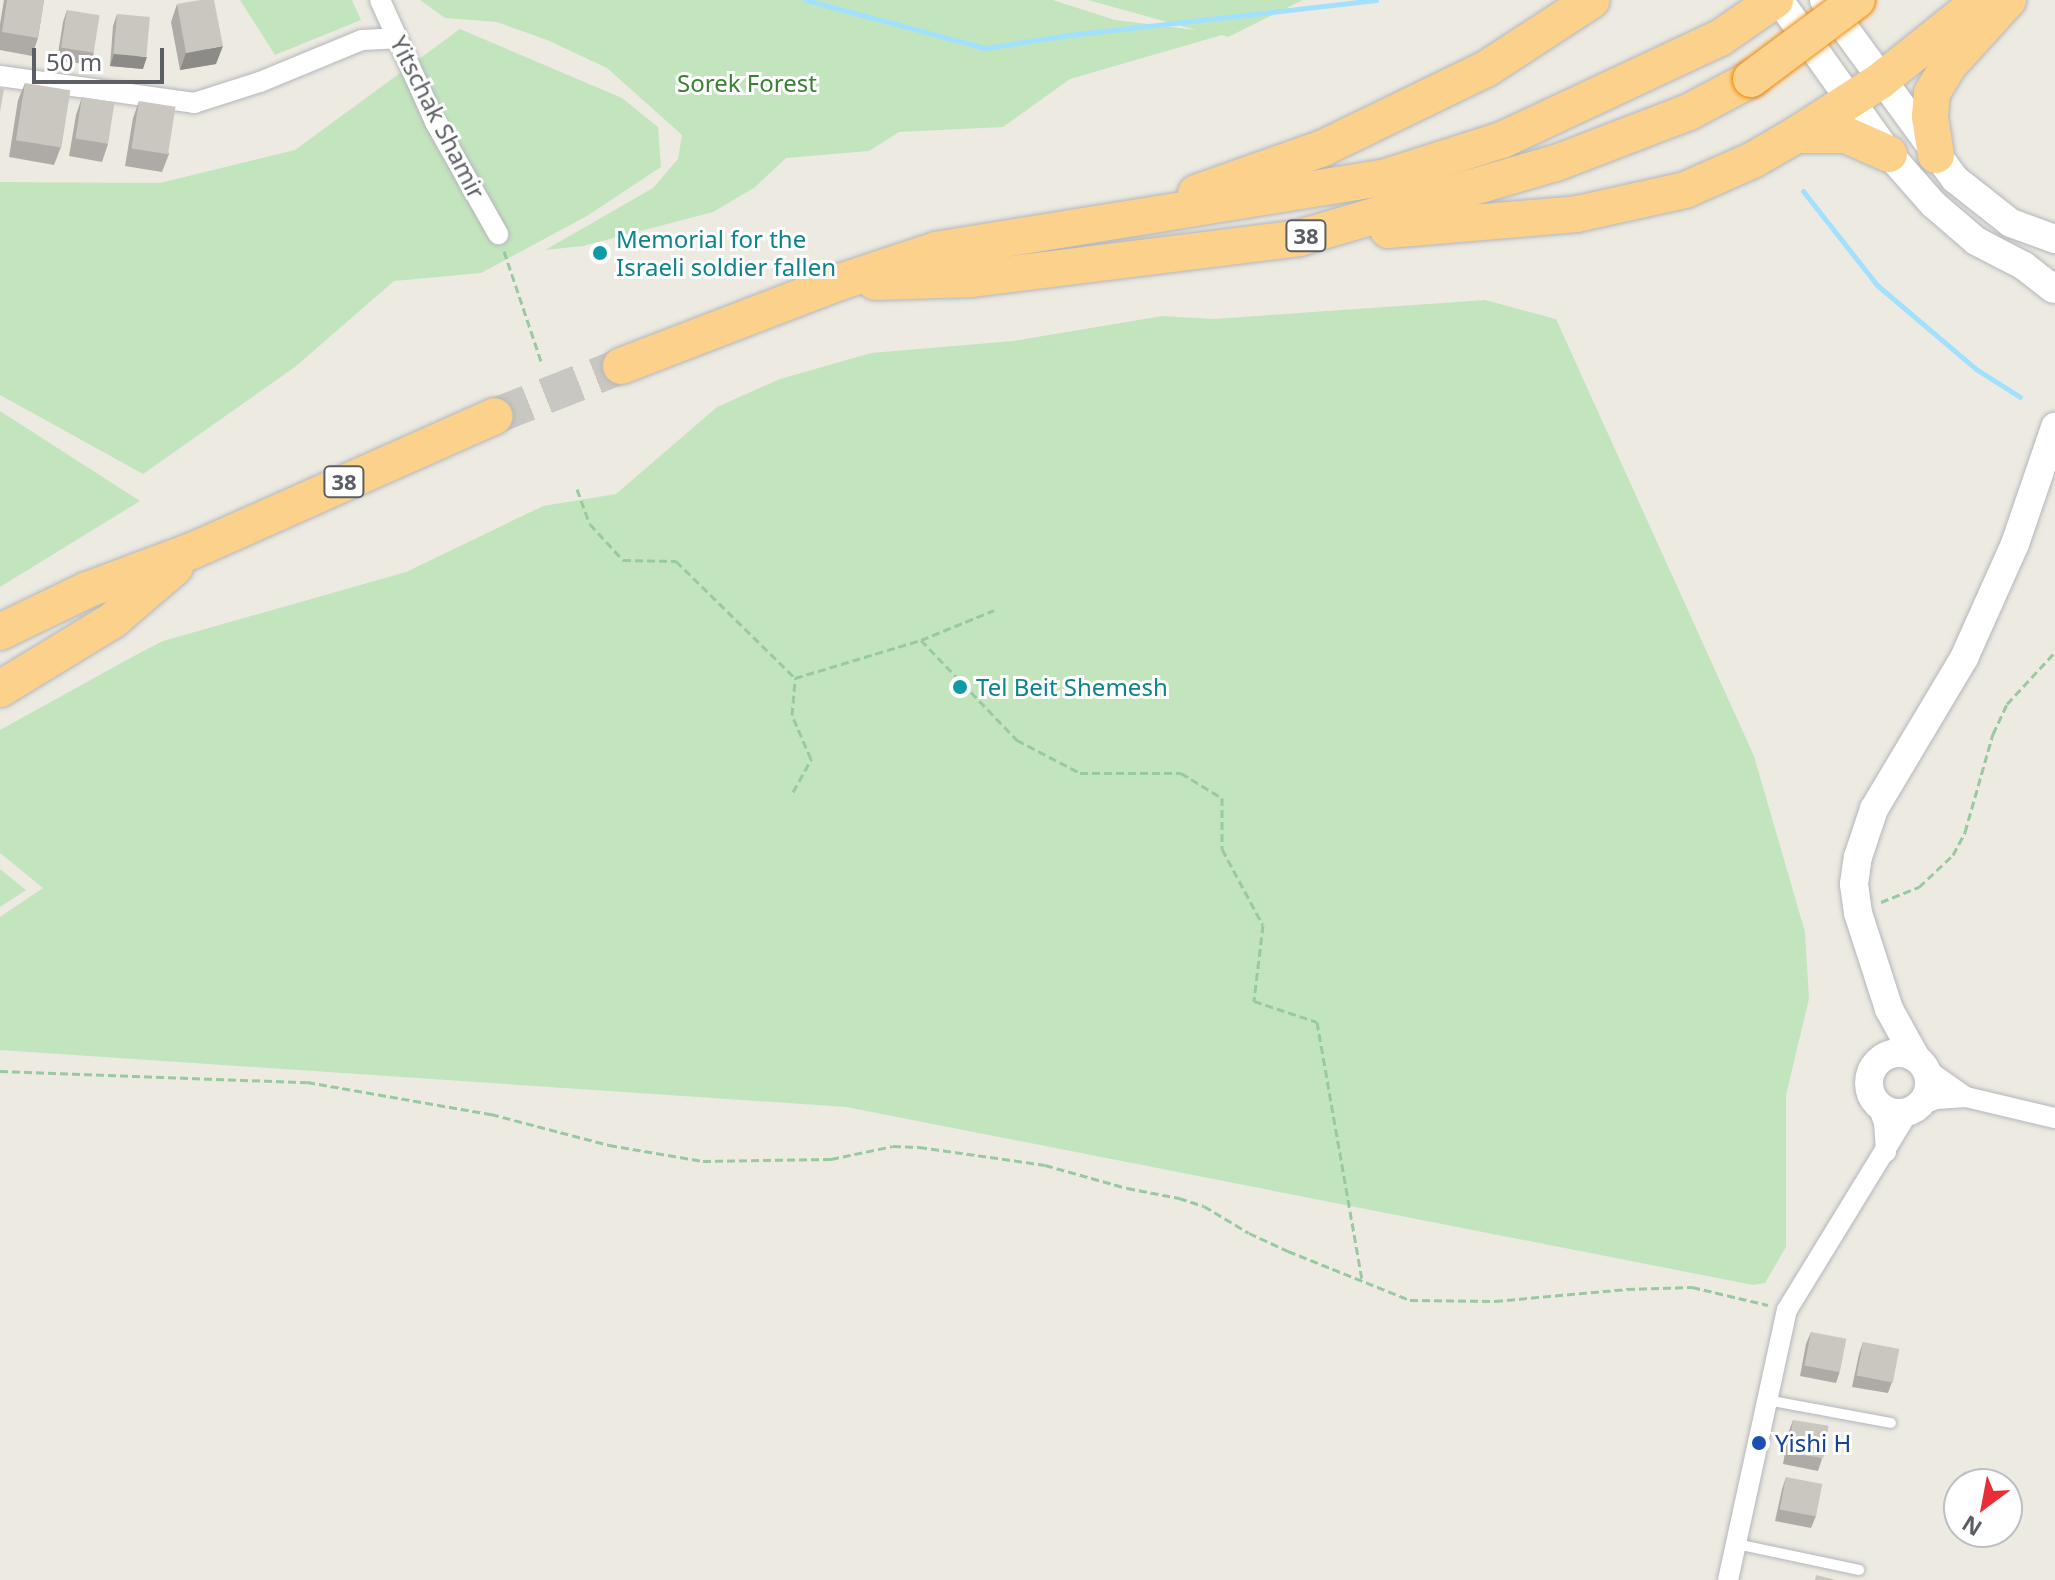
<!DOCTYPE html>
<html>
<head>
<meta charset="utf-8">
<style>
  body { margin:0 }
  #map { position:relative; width:2055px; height:1580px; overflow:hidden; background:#edeae2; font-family:"Noto Sans",sans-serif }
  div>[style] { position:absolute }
  .green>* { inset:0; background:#c3e5be }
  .stream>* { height:5px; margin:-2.5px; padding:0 2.5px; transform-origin:2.5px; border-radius:2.5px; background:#a1e1fe }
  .highway-tunnel>* { height:36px; margin-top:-18px; transform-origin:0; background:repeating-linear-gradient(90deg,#c8c7c2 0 36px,transparent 0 54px) }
  .path>* { height:3px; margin-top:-1.5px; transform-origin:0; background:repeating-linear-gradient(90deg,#99c9a1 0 8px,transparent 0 12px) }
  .roads { filter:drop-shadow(0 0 2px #b3b6ba) drop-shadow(0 0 2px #b3b6ba) }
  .lane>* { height:10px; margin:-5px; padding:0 5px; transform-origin:5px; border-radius:5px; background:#fff }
  .street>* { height:20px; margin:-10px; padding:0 10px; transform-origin:10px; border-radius:10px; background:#fff }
  .secondary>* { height:28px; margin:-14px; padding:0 14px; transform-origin:14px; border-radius:14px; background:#fff }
  .secondary>.ring { margin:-14px; padding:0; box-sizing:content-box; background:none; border:28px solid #fff; border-radius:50% }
  .highway>* { height:36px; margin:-18px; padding:0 18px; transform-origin:18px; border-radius:18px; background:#fcd18b }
  .bridges { filter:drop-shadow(0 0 2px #ee8802) drop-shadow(0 0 2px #ee8802) }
  .highway-bridge>* { height:36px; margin:-18px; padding:0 18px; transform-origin:18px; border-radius:18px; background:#fcd18b }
  .wall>* { inset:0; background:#aeaba6 }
  .shaded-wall>* { inset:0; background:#8d8b87 }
  .building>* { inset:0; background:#cac7c1; transform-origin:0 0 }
  .dots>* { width:22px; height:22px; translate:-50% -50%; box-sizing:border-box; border:4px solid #fff; border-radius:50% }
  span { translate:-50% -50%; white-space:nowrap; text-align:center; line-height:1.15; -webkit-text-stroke:6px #fff; paint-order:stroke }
  .shield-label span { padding:2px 6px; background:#fff; border:2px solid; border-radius:6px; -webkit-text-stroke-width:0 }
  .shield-label { font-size:22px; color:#5b5f63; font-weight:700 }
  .park-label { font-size:24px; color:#3a8134 }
  .street-label { font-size:24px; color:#5b5f63 }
  .culture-label { font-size:24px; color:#0d838f }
  .left { translate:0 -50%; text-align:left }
  .transit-label { font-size:24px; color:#164399 }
  .north { position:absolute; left:1943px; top:1468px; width:80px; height:80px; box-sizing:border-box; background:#fff; border:2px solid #bdbfc1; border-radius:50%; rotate:212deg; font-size:22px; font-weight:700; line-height:32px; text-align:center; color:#5b5f63 }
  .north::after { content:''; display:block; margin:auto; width:28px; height:36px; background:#e82e36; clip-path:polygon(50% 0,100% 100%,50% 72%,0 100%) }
  .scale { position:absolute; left:32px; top:48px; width:132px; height:36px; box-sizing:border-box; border:4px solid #5b5f63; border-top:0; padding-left:10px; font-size:24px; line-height:28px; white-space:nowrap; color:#5b5f63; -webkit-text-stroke:6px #fff; paint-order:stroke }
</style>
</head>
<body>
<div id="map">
  <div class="green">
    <i style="clip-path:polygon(240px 0,352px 0,361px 20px,275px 55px)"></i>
    <i style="clip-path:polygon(420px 0,1053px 0,1115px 20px,1196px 30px,1088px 0,1303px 0,1228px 37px,1222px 35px,1070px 79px,1003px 127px,899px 132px,869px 151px,786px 158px,754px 188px,713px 212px,583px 246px,545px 250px,653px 188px,678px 159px,682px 135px,607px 68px,547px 40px,497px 22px,445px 18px)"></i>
    <i style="clip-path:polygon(460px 29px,622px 98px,658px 127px,661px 167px,587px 216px,481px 273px,394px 281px,295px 367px,143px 474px,0 395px,0 182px,160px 183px,295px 150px)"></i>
    <i style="clip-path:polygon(1485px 300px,1556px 319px,1754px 756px,1805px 932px,1809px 999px,1786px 1095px,1786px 1247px,1765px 1283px,1753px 1285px,846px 1107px,0 1050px,0 917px,43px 888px,0 853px,0 730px,132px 657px,163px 641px,406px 572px,543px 506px,616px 494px,717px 407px,780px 379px,871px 353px,1013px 341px,1162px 316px,1214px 319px)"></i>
    <i style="clip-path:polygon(0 411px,140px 501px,0 587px)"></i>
    <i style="clip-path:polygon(0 869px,26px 890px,0 907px)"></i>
  </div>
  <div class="stream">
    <i style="left:806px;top:0;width:185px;rotate:15deg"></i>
    <i style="left:985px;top:48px;width:85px;rotate:-8.8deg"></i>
    <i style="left:1069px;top:35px;width:309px;rotate:-6.5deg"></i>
    <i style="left:1803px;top:191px;width:120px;rotate:51.8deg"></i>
    <i style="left:1877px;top:285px;width:130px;rotate:40.3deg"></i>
    <i style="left:1976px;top:369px;width:52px;rotate:32.5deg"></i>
  </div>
  <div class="highway-tunnel">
    <i style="left:495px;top:416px;width:136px;rotate:-21.6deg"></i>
  </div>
  <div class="path">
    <i style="left:504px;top:251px;width:116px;rotate:71.4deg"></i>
    <i style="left:577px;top:489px;width:37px;rotate:70deg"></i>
    <i style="left:590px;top:524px;width:49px;rotate:47.5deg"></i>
    <i style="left:623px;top:560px;width:53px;rotate:1.1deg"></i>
    <i style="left:676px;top:561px;width:167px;rotate:44.5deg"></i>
    <i style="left:795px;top:678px;width:132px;rotate:-16.8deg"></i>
    <i style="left:921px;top:640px;width:79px;rotate:-22.3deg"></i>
    <i style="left:921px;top:640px;width:139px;rotate:46.2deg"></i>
    <i style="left:1017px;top:740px;width:71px;rotate:27.6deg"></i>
    <i style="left:1080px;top:773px;width:101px"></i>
    <i style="left:1181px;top:773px;width:48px;rotate:31.4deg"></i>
    <i style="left:1222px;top:798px;width:51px;rotate:90deg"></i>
    <i style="left:1222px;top:849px;width:86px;rotate:61.7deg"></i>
    <i style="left:1263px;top:925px;width:77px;rotate:96.8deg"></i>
    <i style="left:1254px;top:1001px;width:66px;rotate:18.4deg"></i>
    <i style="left:1317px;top:1022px;width:263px;rotate:80.1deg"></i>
    <i style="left:793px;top:792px;width:38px;rotate:-61deg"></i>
    <i style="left:811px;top:759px;width:48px;rotate:-113.4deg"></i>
    <i style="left:792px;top:715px;width:37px;rotate:-85deg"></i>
    <i style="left:1881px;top:902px;width:41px;rotate:-21.5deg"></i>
    <i style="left:1919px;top:887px;width:47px;rotate:-43.3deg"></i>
    <i style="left:1953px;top:855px;width:26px;rotate:-62deg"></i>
    <i style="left:1965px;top:832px;width:102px;rotate:-74.1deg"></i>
    <i style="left:1993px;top:734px;width:33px;rotate:-65deg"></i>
    <i style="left:2007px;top:704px;width:71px;rotate:-47.3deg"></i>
    <i style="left:0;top:1071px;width:307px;rotate:2.1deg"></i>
    <i style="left:307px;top:1082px;width:187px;rotate:9.9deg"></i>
    <i style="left:491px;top:1114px;width:122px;rotate:14.7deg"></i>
    <i style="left:609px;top:1145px;width:95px;rotate:9.7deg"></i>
    <i style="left:703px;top:1161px;width:128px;rotate:-0.9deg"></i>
    <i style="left:831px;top:1159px;width:63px;rotate:-11.8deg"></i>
    <i style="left:893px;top:1146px;width:26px;rotate:2deg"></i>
    <i style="left:919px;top:1147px;width:127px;rotate:8.1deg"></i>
    <i style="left:1045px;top:1165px;width:85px;rotate:15.7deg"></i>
    <i style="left:1127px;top:1188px;width:53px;rotate:10.9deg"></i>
    <i style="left:1179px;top:1198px;width:26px;rotate:18deg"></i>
    <i style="left:1204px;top:1206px;width:52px;rotate:31deg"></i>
    <i style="left:1249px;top:1233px;width:43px;rotate:24.8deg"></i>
    <i style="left:1288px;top:1251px;width:131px;rotate:21.9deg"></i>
    <i style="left:1410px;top:1300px;width:85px;rotate:0.7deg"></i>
    <i style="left:1495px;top:1301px;width:133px;rotate:-5.2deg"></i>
    <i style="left:1627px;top:1289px;width:65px;rotate:-1.8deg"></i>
    <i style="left:1692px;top:1287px;width:78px;rotate:13.3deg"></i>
  </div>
  <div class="roads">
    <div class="lane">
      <i style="left:1767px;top:1400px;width:126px;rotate:10.5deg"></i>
      <i style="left:1736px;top:1544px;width:126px;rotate:11.9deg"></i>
    </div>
    <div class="street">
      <i style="left:380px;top:0;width:134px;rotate:65.7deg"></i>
      <i style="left:435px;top:122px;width:129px;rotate:60.6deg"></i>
      <i style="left:0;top:76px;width:196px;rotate:7.9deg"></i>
      <i style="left:194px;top:103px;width:69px;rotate:-17.7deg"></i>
      <i style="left:260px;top:82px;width:110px;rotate:-22.4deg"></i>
      <i style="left:362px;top:40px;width:35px;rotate:-3deg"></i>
      <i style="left:1926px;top:1069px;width:49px;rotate:35deg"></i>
      <i style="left:1875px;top:1099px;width:25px;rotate:69deg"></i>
      <i style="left:1884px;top:1122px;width:30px;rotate:86deg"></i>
      <i style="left:1918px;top:1106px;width:19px;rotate:-21deg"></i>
      <i style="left:1936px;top:1099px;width:30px;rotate:-4deg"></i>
      <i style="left:1966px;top:1097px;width:91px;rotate:13.3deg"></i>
      <i style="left:1728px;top:1580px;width:276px;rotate:-77.7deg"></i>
      <i style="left:1787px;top:1310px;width:233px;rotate:-58.5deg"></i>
    </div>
    <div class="secondary">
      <i style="left:1779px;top:0;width:189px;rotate:54.5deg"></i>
      <i style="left:1889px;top:154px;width:67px;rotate:48.7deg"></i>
      <i style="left:1933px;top:204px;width:57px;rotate:40.7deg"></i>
      <i style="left:1976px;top:241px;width:54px;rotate:27.5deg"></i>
      <i style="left:2024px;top:266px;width:37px;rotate:38deg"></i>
      <i style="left:1824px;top:0;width:222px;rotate:53.8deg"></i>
      <i style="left:1955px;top:179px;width:71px;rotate:38.2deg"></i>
      <i style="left:2011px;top:223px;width:47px;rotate:20deg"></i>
      <i class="ring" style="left:1869px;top:1053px;width:32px;height:32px"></i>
      <i style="left:1916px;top:1058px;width:56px;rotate:-118.9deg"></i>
      <i style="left:1889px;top:1009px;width:101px;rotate:-107.9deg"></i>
      <i style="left:1858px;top:913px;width:29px;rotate:-98deg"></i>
      <i style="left:1854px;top:884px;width:27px;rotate:-82deg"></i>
      <i style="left:1858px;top:857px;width:51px;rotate:-71.6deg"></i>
      <i style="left:1874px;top:809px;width:176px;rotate:-59.2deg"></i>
      <i style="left:1964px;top:658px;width:125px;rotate:-65.9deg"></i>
      <i style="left:2015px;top:544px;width:124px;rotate:-71.1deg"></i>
    </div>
    <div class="highway">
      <i style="left:1796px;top:135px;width:50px"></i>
      <i style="left:1846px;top:135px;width:47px;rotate:23.8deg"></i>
      <i style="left:1936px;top:155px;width:39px;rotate:-99deg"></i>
      <i style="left:1930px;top:116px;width:23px;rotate:-85deg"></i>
      <i style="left:1932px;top:93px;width:33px;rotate:-59deg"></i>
      <i style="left:1949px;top:65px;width:88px;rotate:-47.8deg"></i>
      <i style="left:1196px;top:193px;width:135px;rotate:-19.5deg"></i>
      <i style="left:1323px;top:148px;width:181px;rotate:-25.9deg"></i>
      <i style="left:1486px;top:69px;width:126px;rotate:-33.1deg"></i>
      <i style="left:1388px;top:230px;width:190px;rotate:-4.8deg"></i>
      <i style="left:1577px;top:214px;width:111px;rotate:-12.5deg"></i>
      <i style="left:1685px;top:190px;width:74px;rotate:-23.8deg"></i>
      <i style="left:1753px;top:160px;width:50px;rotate:-30.2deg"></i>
      <i style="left:1796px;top:135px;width:100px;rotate:-32.7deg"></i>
      <i style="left:1880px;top:81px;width:129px;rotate:-38.7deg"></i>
      <i style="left:875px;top:282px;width:97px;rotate:-1.8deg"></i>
      <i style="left:972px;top:279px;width:330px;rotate:-7.1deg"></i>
      <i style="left:1299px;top:238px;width:268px;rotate:-16.3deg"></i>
      <i style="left:1556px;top:163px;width:142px;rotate:-21deg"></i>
      <i style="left:1689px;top:112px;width:70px;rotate:-28deg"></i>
      <i style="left:621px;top:366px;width:231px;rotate:-21deg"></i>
      <i style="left:837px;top:283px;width:104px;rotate:-18.4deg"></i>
      <i style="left:936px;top:250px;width:456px;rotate:-9.2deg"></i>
      <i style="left:1386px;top:177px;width:122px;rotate:-17.7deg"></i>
      <i style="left:1502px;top:140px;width:241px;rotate:-25.1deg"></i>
      <i style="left:1720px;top:38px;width:67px;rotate:-34.6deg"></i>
      <i style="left:0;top:632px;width:97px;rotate:-25.8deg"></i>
      <i style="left:87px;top:590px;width:114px;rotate:-20.5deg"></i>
      <i style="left:194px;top:550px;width:329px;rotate:-24deg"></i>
      <i style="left:0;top:689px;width:131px;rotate:-31.3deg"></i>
      <i style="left:112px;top:621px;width:83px;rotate:-40.6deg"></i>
    </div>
  </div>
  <div class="bridges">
    <div class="highway-bridge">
      <i style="left:1751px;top:79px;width:132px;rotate:-36.7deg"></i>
    </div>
  </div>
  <div class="wall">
    <i style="clip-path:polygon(4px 0,44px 0,38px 38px,32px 56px,0 50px,0 24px)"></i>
    <i style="clip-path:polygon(177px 4px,216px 64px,180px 70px,171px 22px)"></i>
    <i style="clip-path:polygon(67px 10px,94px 53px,90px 65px,57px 60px,63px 22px)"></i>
    <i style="clip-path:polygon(117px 14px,143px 69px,110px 66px,113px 26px)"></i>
    <i style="clip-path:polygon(25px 83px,61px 147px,54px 165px,9px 157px,18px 100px)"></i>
    <i style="clip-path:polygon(82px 97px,108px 144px,102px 162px,69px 156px,76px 115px)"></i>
    <i style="clip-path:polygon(139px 101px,169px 154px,162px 172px,125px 166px,133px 118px)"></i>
    <i style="clip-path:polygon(1811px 1332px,1840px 1371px,1836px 1383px,1800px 1376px,1806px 1344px)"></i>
    <i style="clip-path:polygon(1863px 1342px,1892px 1382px,1888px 1393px,1852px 1387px,1859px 1354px)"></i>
    <i style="clip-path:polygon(1793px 1420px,1822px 1459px,1818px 1471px,1783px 1464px,1789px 1431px)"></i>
    <i style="clip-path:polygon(1786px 1477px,1816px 1516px,1811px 1528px,1775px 1521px,1782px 1489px)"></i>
  </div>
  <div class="shaded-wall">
    <i style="clip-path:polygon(223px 46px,216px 64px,180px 70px,186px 53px)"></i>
    <i style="clip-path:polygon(114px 54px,147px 57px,143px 69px,110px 66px)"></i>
  </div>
  <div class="building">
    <i style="clip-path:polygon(7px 0,44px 0,38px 38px,2px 32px)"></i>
    <i style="clip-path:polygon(200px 0,214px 0,223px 46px,186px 53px,177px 4px)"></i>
    <i style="left:67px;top:10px;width:33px;height:38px;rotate:9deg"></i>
    <i style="left:117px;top:14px;width:33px;height:40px;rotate:5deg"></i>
    <i style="left:25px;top:83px;width:46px;height:58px;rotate:9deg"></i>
    <i style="clip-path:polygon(0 88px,4px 89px,0 112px)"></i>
    <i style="left:82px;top:97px;width:33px;height:42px;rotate:9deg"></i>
    <i style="left:139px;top:101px;width:37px;height:48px;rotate:9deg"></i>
    <i style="left:1811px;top:1332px;width:36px;height:34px;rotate:11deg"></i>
    <i style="left:1863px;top:1342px;width:37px;height:34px;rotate:11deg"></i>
    <i style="left:1793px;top:1420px;width:36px;height:33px;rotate:9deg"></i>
    <i style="left:1786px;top:1477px;width:37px;height:33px;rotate:11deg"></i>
    <i style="clip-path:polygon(1816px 1575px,1836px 1580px,1815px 1580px)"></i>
  </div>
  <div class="dots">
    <i style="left:600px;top:253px;background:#0f9aa8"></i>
    <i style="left:960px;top:687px;background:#0f9aa8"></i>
    <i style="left:1759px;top:1443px;background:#1a4fb4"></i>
  </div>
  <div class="shield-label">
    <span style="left:1306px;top:236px">38</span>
    <span style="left:344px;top:482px">38</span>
  </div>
  <div class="park-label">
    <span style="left:747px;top:83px">Sorek Forest</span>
  </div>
  <div class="street-label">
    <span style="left:438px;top:117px;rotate:63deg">Yitschak Shamir</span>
  </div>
  <div class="culture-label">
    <span class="left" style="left:616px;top:253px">Memorial for the<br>Israeli soldier fallen</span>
    <span class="left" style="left:976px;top:687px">Tel Beit Shemesh</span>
  </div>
  <div class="transit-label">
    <span class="left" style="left:1775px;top:1443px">Yishi H</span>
  </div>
  <div class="north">N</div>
  <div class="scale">50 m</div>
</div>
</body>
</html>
